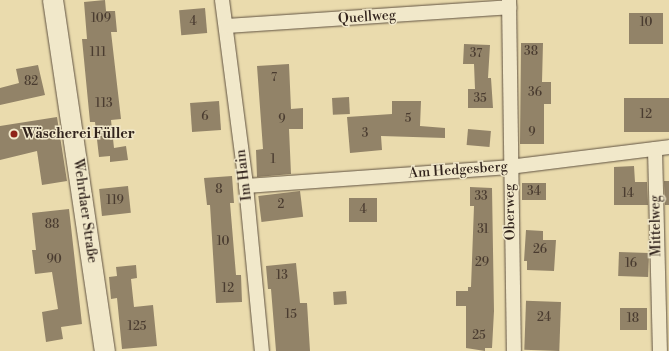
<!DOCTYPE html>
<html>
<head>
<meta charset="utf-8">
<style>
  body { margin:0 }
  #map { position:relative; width:669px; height:351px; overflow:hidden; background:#eadbad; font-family:"Libre Bodoni",serif }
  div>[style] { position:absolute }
  .building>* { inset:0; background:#928368; transform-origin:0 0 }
  .roads { filter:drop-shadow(0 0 1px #605241) drop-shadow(0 0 1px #605241) }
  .street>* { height:14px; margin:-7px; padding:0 7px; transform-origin:7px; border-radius:7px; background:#f1e8ca }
  .secondary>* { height:20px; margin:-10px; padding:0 10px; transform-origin:10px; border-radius:10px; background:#f1e8ca }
  .dots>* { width:11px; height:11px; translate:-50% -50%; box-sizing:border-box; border:2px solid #f1e8ca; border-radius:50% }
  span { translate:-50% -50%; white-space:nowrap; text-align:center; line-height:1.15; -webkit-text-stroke:3px #f1e8ca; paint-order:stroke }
  .number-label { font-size:12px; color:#4a3c30 }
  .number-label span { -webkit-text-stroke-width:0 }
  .street-label { font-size:14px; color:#32241d }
  .poi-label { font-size:14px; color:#32241d; font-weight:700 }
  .left { translate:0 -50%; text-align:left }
</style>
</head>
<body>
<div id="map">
  <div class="building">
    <i style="clip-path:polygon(105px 0,106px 11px,115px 11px,117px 32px,111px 32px,121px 119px,111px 120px,114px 148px,126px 146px,128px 160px,110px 162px,110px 156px,99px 157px,95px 122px,90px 122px,82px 39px,87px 39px,84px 2px)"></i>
    <i style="left:205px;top:8px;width:25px;height:26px;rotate:85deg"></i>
    <i style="left:629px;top:13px;width:34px;height:31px"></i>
    <i style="clip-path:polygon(521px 43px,543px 43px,542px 82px,551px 82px,551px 104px,544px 104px,544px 144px,520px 144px)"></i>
    <i style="clip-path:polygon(464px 44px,490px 45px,488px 78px,491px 78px,493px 108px,468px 108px,468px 89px,475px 89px,474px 64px,463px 64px)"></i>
    <i style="clip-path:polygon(289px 64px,291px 109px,303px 108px,303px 129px,289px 129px,291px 174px,257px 177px,256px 150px,263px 149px,257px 66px)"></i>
    <i style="clip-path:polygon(38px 65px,45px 95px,0 105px,0 88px,19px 83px,16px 69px)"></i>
    <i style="left:349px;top:97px;width:17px;height:17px;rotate:87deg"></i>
    <i style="left:624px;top:98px;width:45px;height:34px"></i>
    <i style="left:219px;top:101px;width:29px;height:29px;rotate:86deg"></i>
    <i style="clip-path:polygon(392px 101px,421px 101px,420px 126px,445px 128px,445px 138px,381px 136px,382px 150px,350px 153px,347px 117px,392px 114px)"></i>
    <i style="clip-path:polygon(57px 117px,67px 181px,42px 185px,37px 151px,0 160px,0 126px)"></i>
    <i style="left:468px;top:129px;width:23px;height:16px;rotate:5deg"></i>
    <i style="clip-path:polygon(634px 166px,635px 182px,647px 182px,648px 205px,614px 205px,614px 167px)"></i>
    <i style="clip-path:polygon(232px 176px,234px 203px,230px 203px,236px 275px,241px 275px,242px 302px,216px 303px,210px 205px,207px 205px,204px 178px)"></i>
    <i style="clip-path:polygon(664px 181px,669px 181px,669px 205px,665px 205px)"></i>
    <i style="left:522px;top:183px;width:24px;height:17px"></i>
    <i style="left:128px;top:186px;width:27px;height:29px;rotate:84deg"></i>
    <i style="clip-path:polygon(470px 187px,492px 188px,494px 311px,492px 348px,485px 348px,485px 351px,466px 348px,466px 306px,456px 306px,456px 291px,468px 291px,468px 287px,471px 287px,474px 206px,470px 206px)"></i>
    <i style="left:300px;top:191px;width:26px;height:42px;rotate:83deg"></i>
    <i style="left:349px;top:198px;width:28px;height:24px"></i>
    <i style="clip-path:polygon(69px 209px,82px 324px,61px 327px,63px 339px,46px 342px,42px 312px,58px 309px,52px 272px,35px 274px,32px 250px,36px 250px,32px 213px)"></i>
    <i style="clip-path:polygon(526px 230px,543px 231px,543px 240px,556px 240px,554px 271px,527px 270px,527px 261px,524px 261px)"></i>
    <i style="left:619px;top:252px;width:30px;height:24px;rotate:2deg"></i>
    <i style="clip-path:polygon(296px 263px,300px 303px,307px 303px,310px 351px,276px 351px,271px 289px,268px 289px,266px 266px)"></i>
    <i style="clip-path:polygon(136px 265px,137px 278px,131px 279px,134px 307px,153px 305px,157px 346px,122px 349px,117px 298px,111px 299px,109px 277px,117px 276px,116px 267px)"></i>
    <i style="left:346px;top:291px;width:13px;height:13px;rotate:86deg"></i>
    <i style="left:561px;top:302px;width:49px;height:35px;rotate:92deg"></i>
    <i style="left:620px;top:308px;width:27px;height:22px"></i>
  </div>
  <div class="roads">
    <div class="street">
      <i style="left:222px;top:0;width:188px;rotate:82.6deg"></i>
      <i style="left:246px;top:186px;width:166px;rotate:84.5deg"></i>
      <i style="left:509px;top:0;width:351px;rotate:89.2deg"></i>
      <i style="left:226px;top:26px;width:284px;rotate:-3.8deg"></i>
      <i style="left:655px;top:149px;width:202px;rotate:88.6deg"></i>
      <i style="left:246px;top:186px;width:264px;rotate:-4.1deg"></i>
      <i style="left:509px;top:167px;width:161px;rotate:-7.1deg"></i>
    </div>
    <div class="secondary">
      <i style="left:53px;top:0;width:355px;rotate:81.6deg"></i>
    </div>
  </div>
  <div class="dots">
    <i style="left:14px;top:134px;background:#8f2418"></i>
  </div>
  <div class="number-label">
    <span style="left:101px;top:19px">109</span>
    <span style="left:193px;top:22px">4</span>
    <span style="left:646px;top:23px">10</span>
    <span style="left:531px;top:52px">38</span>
    <span style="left:98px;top:53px">111</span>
    <span style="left:476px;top:54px">37</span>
    <span style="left:274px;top:78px">7</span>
    <span style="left:31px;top:82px">82</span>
    <span style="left:535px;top:93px">36</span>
    <span style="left:480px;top:99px">35</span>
    <span style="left:104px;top:104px">113</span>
    <span style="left:646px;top:115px">12</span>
    <span style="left:205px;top:117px">6</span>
    <span style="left:408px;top:119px">5</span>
    <span style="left:282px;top:120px">9</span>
    <span style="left:532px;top:133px">9</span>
    <span style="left:365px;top:134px">3</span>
    <span style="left:273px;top:160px">1</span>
    <span style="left:219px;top:190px">8</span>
    <span style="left:534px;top:192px">34</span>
    <span style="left:628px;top:194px">14</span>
    <span style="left:481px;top:197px">33</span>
    <span style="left:115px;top:201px">119</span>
    <span style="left:281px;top:205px">2</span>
    <span style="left:363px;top:210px">4</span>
    <span style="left:52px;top:225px">88</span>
    <span style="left:483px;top:230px">31</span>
    <span style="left:223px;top:242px">10</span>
    <span style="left:540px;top:250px">26</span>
    <span style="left:54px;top:260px">90</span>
    <span style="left:482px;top:263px">29</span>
    <span style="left:631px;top:264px">16</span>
    <span style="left:282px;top:276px">13</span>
    <span style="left:228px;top:289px">12</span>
    <span style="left:291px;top:315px">15</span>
    <span style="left:544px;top:318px">24</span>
    <span style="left:633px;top:319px">18</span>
    <span style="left:137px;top:327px">125</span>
    <span style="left:479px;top:336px">25</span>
  </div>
  <div class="street-label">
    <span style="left:367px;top:17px;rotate:-4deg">Quellweg</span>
    <span style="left:458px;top:170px;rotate:-4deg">Am Hedgesberg</span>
    <span style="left:244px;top:175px;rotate:-97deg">Im Hain</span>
    <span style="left:85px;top:211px;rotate:82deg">Wehrdaer Straße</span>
    <span style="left:510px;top:212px;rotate:-91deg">Oberweg</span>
    <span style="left:656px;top:226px;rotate:-91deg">Mittelweg</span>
  </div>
  <div class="poi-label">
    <span class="left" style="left:22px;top:134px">Wäscherei Füller</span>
  </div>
</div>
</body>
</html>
